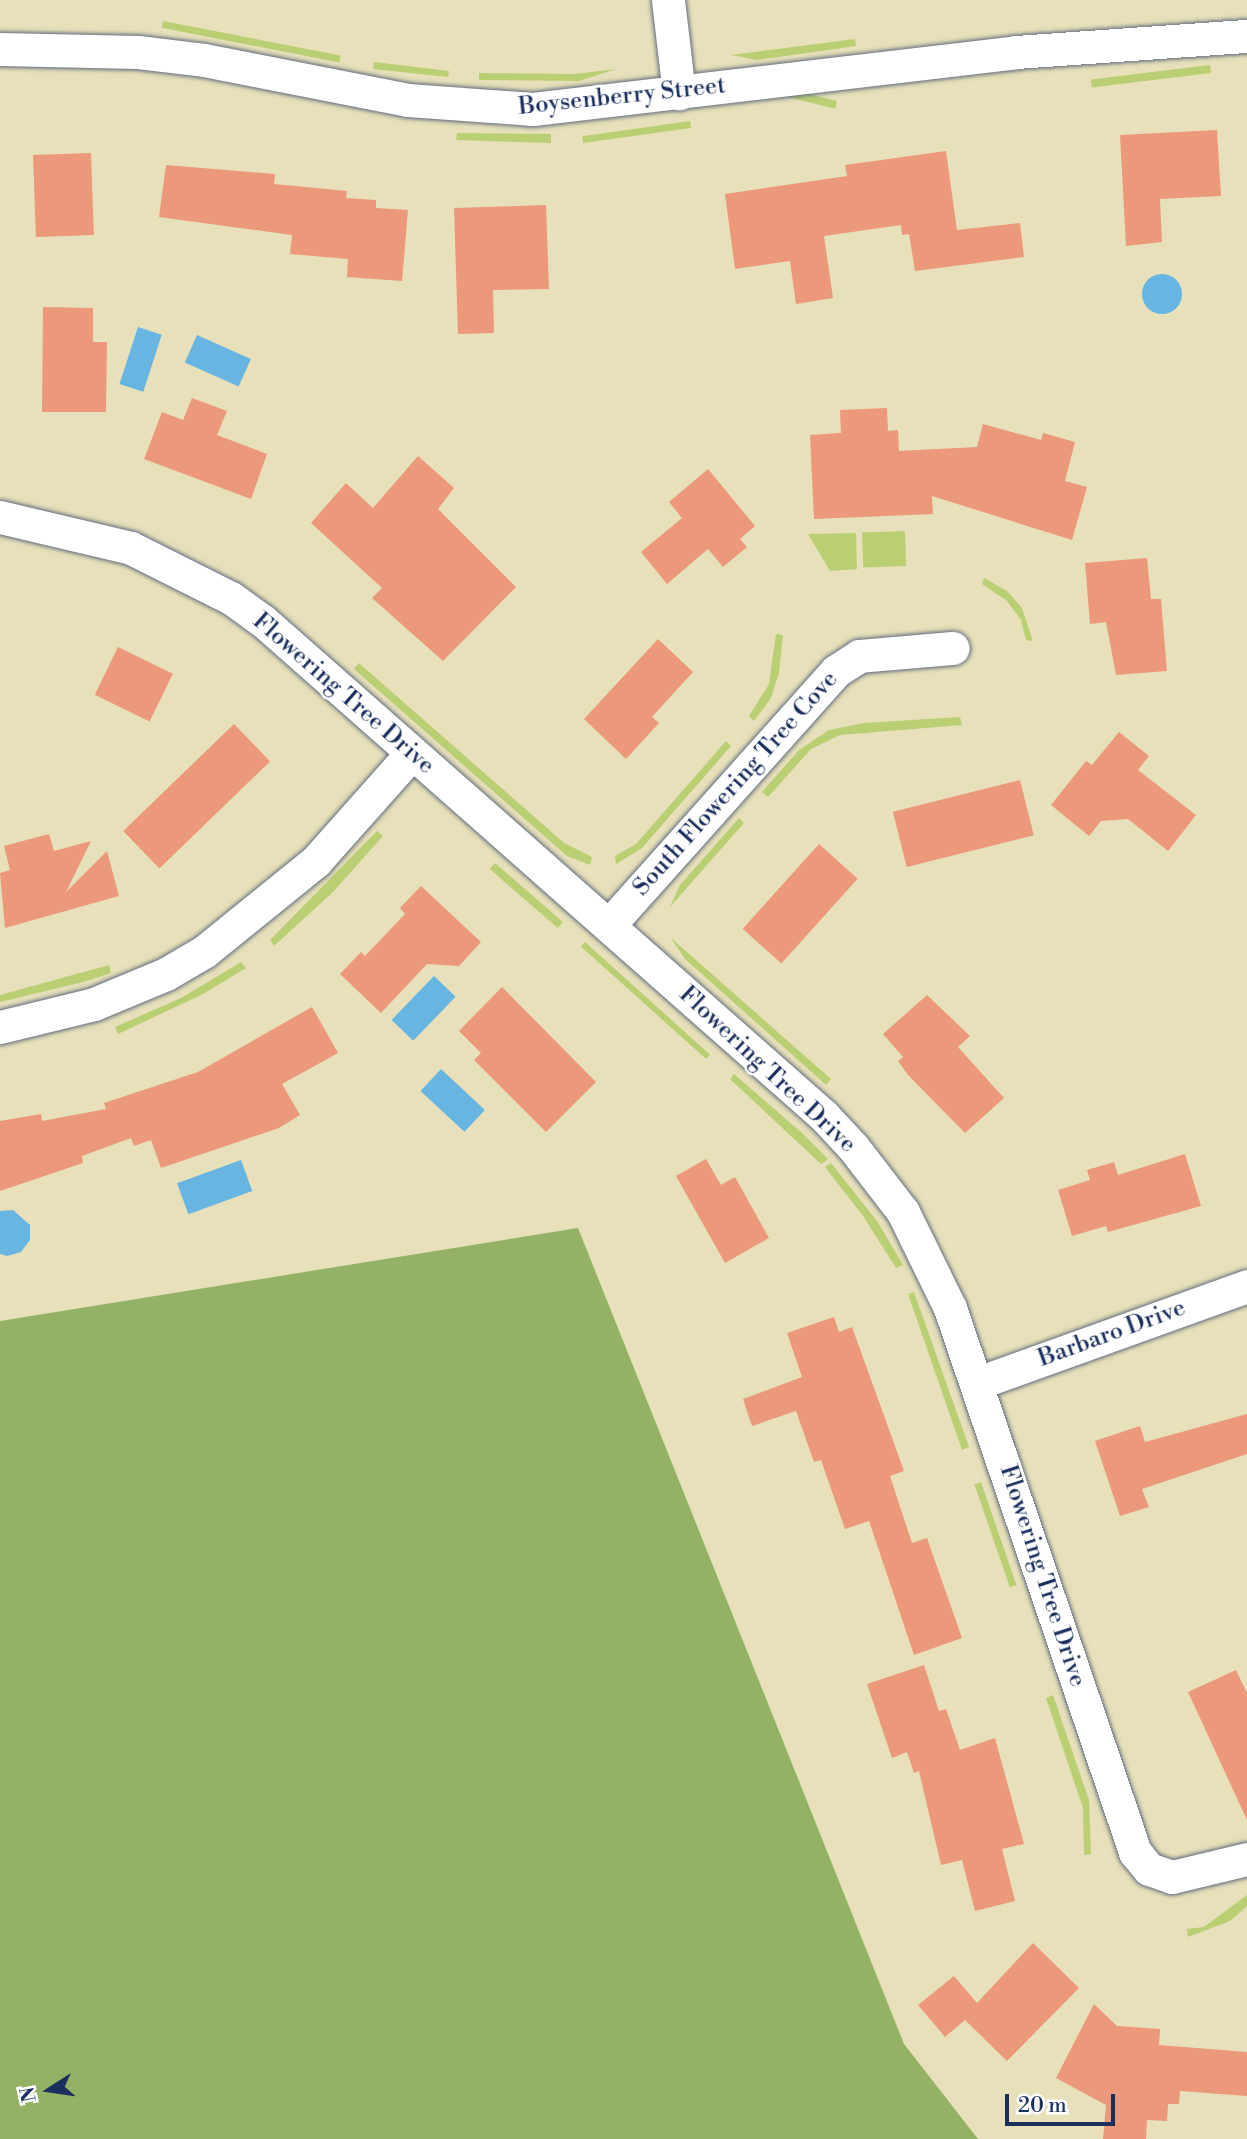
<!DOCTYPE html>
<html>
<head>
<meta charset="utf-8">
<style>
  body { margin:0 }
  #map { position:relative; width:1247px; height:2139px; overflow:hidden; background:#e7e0ba; font-family:"Libre Bodoni",serif }
  div>[style] { position:absolute }
  .green>* { inset:0; background:#bacf73; transform-origin:0 0 }
  .forest>* { inset:0; background:#93b265 }
  .water>* { inset:0; background:#68b5e2; transform-origin:0 0 }
  .round { border-radius:50% }
  .building>* { inset:0; background:#eb997a; transform-origin:0 0 }
  .roads { filter:drop-shadow(0 0 2px #626d7e) drop-shadow(0 0 2px #626d7e) }
  .street>* { height:33px; margin:-16.5px; padding:0 16.5px; transform-origin:16.5px; border-radius:16.5px; background:#fff }
  span { translate:-50% -50%; white-space:nowrap; text-align:center; line-height:1.15; -webkit-text-stroke:5px #fff; paint-order:stroke }
  .street-label { font-size:24px; color:#1b2f5e }
  .north { position:absolute; left:14px; top:2055px; width:70px; height:70px; -webkit-text-stroke:5px #fff; paint-order:stroke; rotate:258deg; font-size:19px; font-weight:700; line-height:28px; text-align:center; color:#1b2f5e }
  .north::after { content:''; display:block; margin:auto; width:24px; height:32px; background:#1b2f5e; clip-path:polygon(50% 0,100% 100%,50% 72%,0 100%) }
  .scale { position:absolute; left:1005px; top:2094px; width:110px; height:32px; box-sizing:border-box; border:4px solid #1b2f5e; border-top:0; padding-left:9px; font-size:21px; line-height:24px; white-space:nowrap; color:#1b2f5e; -webkit-text-stroke:5px #fff; paint-order:stroke }
</style>
</head>
<body>
<div id="map">
  <div class="green">
    <i style="left:163px;top:21px;width:181px;height:7px;rotate:11deg"></i>
    <i style="clip-path:polygon(855px 39px,856px 46px,757px 60px,731px 55px)"></i>
    <i style="clip-path:polygon(374px 62px,449px 71px,448px 77px,373px 69px)"></i>
    <i style="left:1210px;top:65px;width:8px;height:120px;rotate:83deg"></i>
    <i style="clip-path:polygon(616px 69px,579px 81px,479px 80px,479px 73px,574px 74px)"></i>
    <i style="left:837px;top:101px;width:8px;height:121px;rotate:104deg"></i>
    <i style="left:690px;top:121px;width:7px;height:109px;rotate:82deg"></i>
    <i style="clip-path:polygon(457px 133px,551px 134px,551px 143px,456px 140px)"></i>
    <i style="left:905px;top:531px;width:35px;height:43px;rotate:88deg"></i>
    <i style="clip-path:polygon(856px 533px,857px 569px,830px 571px,808px 534px)"></i>
    <i style="clip-path:polygon(984px 578px,1007px 591px,1022px 608px,1033px 641px,1026px 640px,1021px 620px,1007px 601px,982px 584px)"></i>
    <i style="clip-path:polygon(776px 634px,783px 635px,779px 673px,771px 698px,754px 721px,749px 716px,769px 684px)"></i>
    <i style="clip-path:polygon(359px 663px,564px 843px,592px 857px,590px 865px,567px 856px,354px 669px)"></i>
    <i style="clip-path:polygon(960px 717px,962px 725px,840px 735px,811px 749px,768px 797px,762px 792px,799px 750px,829px 730px,864px 723px)"></i>
    <i style="clip-path:polygon(726px 741px,731px 746px,642px 848px,616px 864px,615px 856px,636px 844px)"></i>
    <i style="clip-path:polygon(739px 818px,744px 823px,670px 907px,680px 885px)"></i>
    <i style="clip-path:polygon(377px 831px,383px 836px,333px 892px,274px 946px,270px 940px)"></i>
    <i style="left:495px;top:863px;width:90px;height:8px;rotate:41deg"></i>
    <i style="clip-path:polygon(671px 938px,831px 1079px,826px 1085px,685px 959px)"></i>
    <i style="left:585px;top:942px;width:168px;height:6px;rotate:42deg"></i>
    <i style="clip-path:polygon(241px 962px,246px 968px,203px 994px,118px 1034px,115px 1027px,181px 998px)"></i>
    <i style="clip-path:polygon(109px 965px,111px 973px,83px 982px,0 1002px,0 995px)"></i>
    <i style="clip-path:polygon(734px 1074px,802px 1133px,828px 1159px,821px 1164px,730px 1079px)"></i>
    <i style="clip-path:polygon(831px 1163px,877px 1221px,903px 1265px,896px 1268px,863px 1216px,825px 1167px)"></i>
    <i style="clip-path:polygon(914px 1292px,969px 1447px,962px 1450px,908px 1294px)"></i>
    <i style="left:981px;top:1482px;width:109px;height:7px;rotate:71deg"></i>
    <i style="clip-path:polygon(1053px 1695px,1089px 1800px,1091px 1854px,1084px 1855px,1083px 1808px,1046px 1698px)"></i>
    <i style="clip-path:polygon(1247px 1895px,1247px 1906px,1230px 1921px,1188px 1937px,1187px 1929px,1204px 1927px)"></i>
  </div>
  <div class="forest">
    <i style="clip-path:polygon(578px 1228px,904px 2044px,978px 2139px,0 2139px,0 1321px)"></i>
  </div>
  <div class="water">
    <i class="round" style="left:1142px;top:274px;width:40px;height:40px"></i>
    <i style="left:138px;top:327px;width:25px;height:60px;rotate:18deg"></i>
    <i style="left:197px;top:335px;width:59px;height:30px;rotate:24deg"></i>
    <i style="left:434px;top:976px;width:30px;height:61px;rotate:44deg"></i>
    <i style="left:441px;top:1069px;width:60px;height:30px;rotate:43deg"></i>
    <i style="left:241px;top:1160px;width:33px;height:68px;rotate:70deg"></i>
    <i style="clip-path:polygon(13px 1210px,30px 1225px,30px 1240px,21px 1252px,7px 1256px,0 1254px,0 1211px)"></i>
  </div>
  <div class="building">
    <i style="clip-path:polygon(1217px 130px,1221px 196px,1160px 199px,1162px 242px,1126px 246px,1120px 135px)"></i>
    <i style="clip-path:polygon(946px 151px,957px 230px,1020px 223px,1024px 257px,915px 271px,909px 234px,902px 235px,901px 225px,824px 236px,833px 298px,796px 304px,790px 261px,735px 269px,725px 194px,847px 176px,845px 165px)"></i>
    <i style="left:91px;top:153px;width:82px;height:58px;rotate:88deg"></i>
    <i style="clip-path:polygon(166px 165px,275px 174px,274px 184px,347px 191px,346px 198px,376px 200px,376px 208px,408px 210px,402px 281px,347px 277px,348px 259px,290px 254px,292px 235px,159px 217px)"></i>
    <i style="clip-path:polygon(546px 205px,549px 289px,493px 290px,494px 333px,458px 334px,454px 208px)"></i>
    <i style="clip-path:polygon(43px 307px,93px 308px,93px 342px,107px 342px,106px 412px,42px 412px)"></i>
    <i style="clip-path:polygon(192px 398px,227px 411px,217px 435px,267px 454px,251px 499px,144px 459px,162px 412px,183px 420px)"></i>
    <i style="clip-path:polygon(887px 408px,888px 431px,898px 430px,899px 451px,977px 447px,983px 424px,1041px 440px,1043px 433px,1075px 442px,1065px 481px,1087px 487px,1072px 540px,932px 496px,933px 514px,814px 519px,810px 435px,841px 433px,840px 410px)"></i>
    <i style="clip-path:polygon(418px 456px,454px 488px,438px 509px,516px 587px,443px 661px,372px 598px,382px 588px,311px 523px,346px 483px,373px 508px)"></i>
    <i style="clip-path:polygon(708px 469px,755px 526px,740px 539px,747px 547px,723px 567px,708px 549px,667px 584px,641px 552px,682px 518px,669px 502px)"></i>
    <i style="clip-path:polygon(1147px 558px,1151px 599px,1161px 599px,1167px 671px,1116px 675px,1106px 622px,1090px 624px,1085px 563px)"></i>
    <i style="clip-path:polygon(658px 639px,693px 672px,652px 717px,659px 723px,626px 759px,584px 719px)"></i>
    <i style="left:118px;top:647px;width:61px;height:53px;rotate:26deg"></i>
    <i style="left:234px;top:724px;width:52px;height:154px;rotate:46deg"></i>
    <i style="clip-path:polygon(1119px 732px,1149px 756px,1138px 770px,1196px 815px,1168px 851px,1128px 819px,1101px 821px,1089px 836px,1051px 805px,1086px 761px,1092px 765px)"></i>
    <i style="left:1020px;top:780px;width:57px;height:131px;rotate:76deg"></i>
    <i style="clip-path:polygon(49px 834px,54px 851px,91px 841px,66px 892px,107px 851px,119px 896px,5px 928px,0 873px,10px 870px,4px 846px)"></i>
    <i style="left:819px;top:844px;width:52px;height:114px;rotate:42deg"></i>
    <i style="clip-path:polygon(421px 886px,481px 942px,459px 966px,427px 964px,381px 1013px,340px 974px,361px 952px,365px 956px,405px 914px,400px 908px)"></i>
    <i style="clip-path:polygon(502px 987px,596px 1082px,546px 1132px,474px 1060px,481px 1053px,459px 1031px)"></i>
    <i style="clip-path:polygon(927px 995px,970px 1036px,958px 1047px,1004px 1098px,965px 1133px,908px 1075px,898px 1061px,903px 1057px,883px 1034px)"></i>
    <i style="clip-path:polygon(312px 1007px,338px 1053px,282px 1084px,300px 1115px,279px 1128px,161px 1168px,151px 1140px,134px 1146px,131px 1138px,82px 1156px,83px 1163px,0 1191px,0 1121px,41px 1114px,42px 1121px,106px 1109px,104px 1103px,198px 1072px)"></i>
    <i style="clip-path:polygon(1185px 1154px,1201px 1206px,1108px 1232px,1106px 1226px,1072px 1236px,1058px 1190px,1090px 1180px,1087px 1170px,1114px 1162px,1118px 1175px)"></i>
    <i style="clip-path:polygon(706px 1159px,721px 1185px,735px 1177px,769px 1238px,725px 1263px,676px 1176px)"></i>
    <i style="clip-path:polygon(834px 1317px,839px 1332px,852px 1327px,904px 1471px,890px 1476px,912px 1543px,927px 1538px,962px 1638px,914px 1655px,869px 1521px,845px 1529px,821px 1460px,814px 1462px,796px 1411px,752px 1426px,743px 1399px,802px 1377px,787px 1333px)"></i>
    <i style="clip-path:polygon(1247px 1414px,1247px 1454px,1142px 1489px,1149px 1507px,1120px 1516px,1095px 1441px,1140px 1426px,1145px 1442px)"></i>
    <i style="clip-path:polygon(924px 1665px,939px 1711px,946px 1709px,960px 1750px,995px 1738px,1024px 1844px,1002px 1849px,1015px 1901px,975px 1911px,962px 1860px,941px 1865px,919px 1771px,914px 1773px,907px 1752px,892px 1758px,867px 1684px)"></i>
    <i style="clip-path:polygon(1236px 1670px,1247px 1693px,1247px 1820px,1188px 1692px)"></i>
    <i style="clip-path:polygon(1033px 1943px,1079px 1988px,1007px 2061px,965px 2020px,945px 2037px,918px 2005px,954px 1976px,977px 2003px)"></i>
    <i style="clip-path:polygon(1094px 2004px,1117px 2026px,1160px 2029px,1159px 2045px,1247px 2052px,1247px 2096px,1180px 2091px,1179px 2104px,1168px 2104px,1167px 2121px,1147px 2120px,1146px 2139px,1103px 2139px,1106px 2105px,1056px 2078px)"></i>
  </div>
  <div class="roads">
    <div class="street">
      <i style="left:668px;top:0;width:94px;rotate:83.3deg"></i>
      <i style="left:0;top:49px;width:138px;rotate:1.2deg"></i>
      <i style="left:138px;top:52px;width:66px;rotate:6.9deg"></i>
      <i style="left:204px;top:60px;width:208px;rotate:11.1deg"></i>
      <i style="left:408px;top:100px;width:125px;rotate:4.1deg"></i>
      <i style="left:533px;top:109px;width:486px;rotate:-6.7deg"></i>
      <i style="left:1016px;top:52px;width:232px;rotate:-4deg"></i>
      <i style="left:0;top:517px;width:135px;rotate:13.3deg"></i>
      <i style="left:131px;top:548px;width:112px;rotate:26.6deg"></i>
      <i style="left:231px;top:598px;width:39px;rotate:36deg"></i>
      <i style="left:263px;top:621px;width:748px;rotate:41.42deg"></i>
      <i style="left:824px;top:1116px;width:42px;rotate:46.9deg"></i>
      <i style="left:853px;top:1147px;width:82px;rotate:52.4deg"></i>
      <i style="left:903px;top:1212px;width:107px;rotate:63.9deg"></i>
      <i style="left:950px;top:1308px;width:575px;rotate:71.22deg"></i>
      <i style="left:1135px;top:1852px;width:22px;rotate:51deg"></i>
      <i style="left:1149px;top:1869px;width:24px;rotate:19deg"></i>
      <i style="left:1172px;top:1877px;width:77px;rotate:-13.5deg"></i>
      <i style="left:609px;top:925px;width:341px;rotate:-48.2deg"></i>
      <i style="left:836px;top:671px;width:27px;rotate:-33deg"></i>
      <i style="left:859px;top:656px;width:94px;rotate:-4.9deg"></i>
      <i style="left:0;top:1027px;width:97px;rotate:-13.7deg"></i>
      <i style="left:94px;top:1004px;width:78px;rotate:-22.6deg"></i>
      <i style="left:166px;top:974px;width:45px;rotate:-30.5deg"></i>
      <i style="left:205px;top:951px;width:143px;rotate:-39deg"></i>
      <i style="left:316px;top:861px;width:143px;rotate:-48.4deg"></i>
      <i style="left:978px;top:1383px;width:286px;rotate:-19.8deg"></i>
    </div>
  </div>
  <div class="street-label">
    <span style="left:622px;top:97px;rotate:-6deg">Boysenberry Street</span>
    <span style="left:343px;top:694px;rotate:41deg">Flowering Tree Drive</span>
    <span style="left:736px;top:784px;rotate:-48deg">South Flowering Tree Cove</span>
    <span style="left:767px;top:1070px;rotate:43deg">Flowering Tree Drive</span>
    <span style="left:1112px;top:1334px;rotate:-20deg">Barbaro Drive</span>
    <span style="left:1042px;top:1576px;rotate:72deg">Flowering Tree Drive</span>
  </div>
  <div class="north">N</div>
  <div class="scale">20 m</div>
</div>
</body>
</html>
